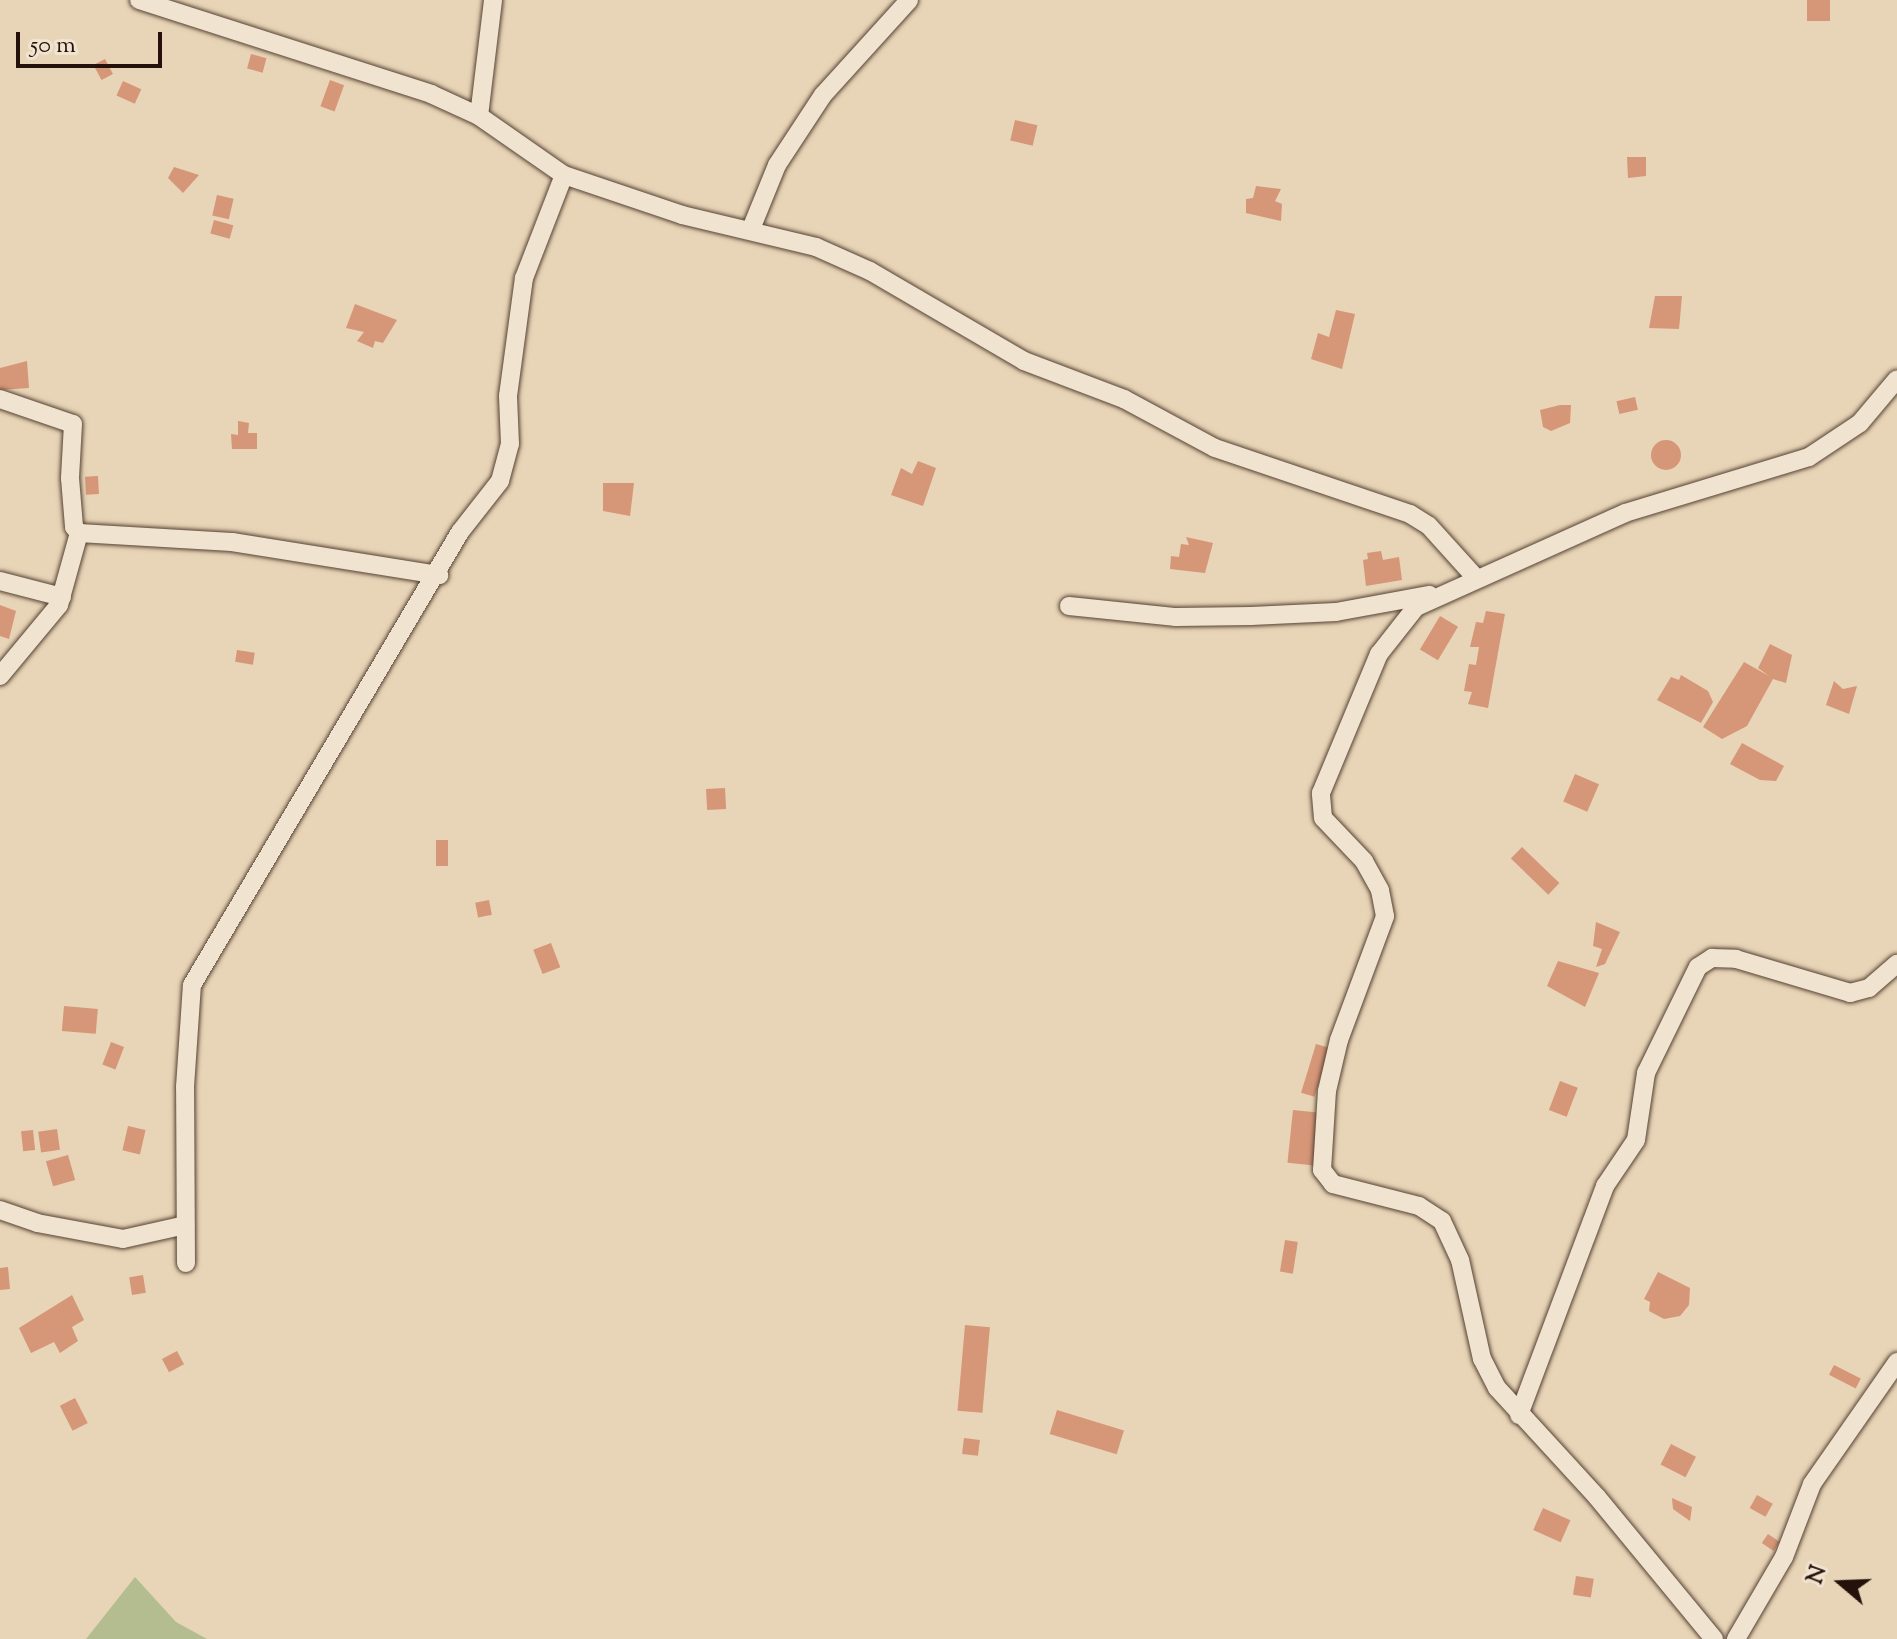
<!DOCTYPE html>
<html>
<head>
<meta charset="utf-8">
<style>
  body { margin:0 }
  #map { position:relative; width:1897px; height:1639px; overflow:hidden; background:#e8d4b6; font-family:"Sorts Mill Goudy",serif }
  div>[style] { position:absolute }
  .green>* { inset:0; background:#b3bd90 }
  .building>* { inset:0; background:#d69678; transform-origin:0 0 }
  .round { border-radius:50% }
  .roads { filter:drop-shadow(0 0 2px #554234) drop-shadow(0 0 2px #554234) }
  .minor>* { height:18px; margin:-9px; padding:0 9px; transform-origin:9px; border-radius:9px; background:#f0e3d0 }
  span { translate:-50% -50%; white-space:nowrap; text-align:center; line-height:1.15; -webkit-text-stroke:6px #f0e3d0; paint-order:stroke }
  .north { position:absolute; left:1801px; top:1543px; width:80px; height:80px; -webkit-text-stroke:6px #f0e3d0; paint-order:stroke; rotate:289deg; font-size:22px; font-weight:700; line-height:32px; text-align:center; color:#241109 }
  .north::after { content:''; display:block; margin:auto; width:28px; height:36px; background:#241109; clip-path:polygon(50% 0,100% 100%,50% 72%,0 100%) }
  .scale { position:absolute; left:16px; top:32px; width:146px; height:36px; box-sizing:border-box; border:4px solid #241109; border-top:0; padding-left:10px; font-size:24px; line-height:28px; white-space:nowrap; color:#241109; -webkit-text-stroke:6px #f0e3d0; paint-order:stroke }
</style>
</head>
<body>
<div id="map">
  <div class="green">
    <i style="clip-path:polygon(135px 1577px,176px 1622px,207px 1639px,86px 1639px)"></i>
  </div>
  <div class="building">
    <i style="left:1807px;top:0;width:23px;height:21px"></i>
    <i style="left:251px;top:54px;width:16px;height:15px;rotate:15deg"></i>
    <i style="left:105px;top:59px;width:17px;height:13px;rotate:62deg"></i>
    <i style="left:330px;top:80px;width:15px;height:28px;rotate:20deg"></i>
    <i style="left:123px;top:81px;width:20px;height:16px;rotate:24deg"></i>
    <i style="left:1015px;top:120px;width:23px;height:21px;rotate:13deg"></i>
    <i style="clip-path:polygon(1627px 157px,1646px 157px,1646px 176px,1628px 178px)"></i>
    <i style="clip-path:polygon(174px 167px,199px 175px,183px 193px,168px 178px)"></i>
    <i style="clip-path:polygon(1256px 186px,1281px 189px,1275px 201px,1282px 204px,1281px 221px,1246px 213px,1246px 199px,1253px 198px)"></i>
    <i style="left:217px;top:195px;width:17px;height:21px;rotate:13deg"></i>
    <i style="left:214px;top:220px;width:20px;height:14px;rotate:15deg"></i>
    <i style="clip-path:polygon(1655px 296px,1682px 296px,1679px 329px,1649px 328px)"></i>
    <i style="clip-path:polygon(355px 304px,397px 320px,383px 343px,375px 341px,373px 348px,357px 341px,364px 332px,346px 328px)"></i>
    <i style="clip-path:polygon(1336px 310px,1355px 314px,1342px 369px,1311px 359px,1318px 333px,1329px 337px)"></i>
    <i style="clip-path:polygon(27px 361px,29px 388px,0 390px,0 368px)"></i>
    <i style="left:1635px;top:397px;width:13px;height:19px;rotate:77deg"></i>
    <i style="clip-path:polygon(1560px 405px,1571px 405px,1570px 423px,1551px 431px,1543px 427px,1540px 410px)"></i>
    <i style="clip-path:polygon(238px 421px,249px 423px,248px 433px,257px 433px,257px 449px,232px 449px,231px 434px,238px 435px)"></i>
    <i class="round" style="left:1651px;top:440px;width:30px;height:30px"></i>
    <i style="clip-path:polygon(918px 461px,936px 468px,923px 506px,891px 495px,901px 468px,912px 474px)"></i>
    <i style="left:98px;top:476px;width:18px;height:13px;rotate:87deg"></i>
    <i style="clip-path:polygon(603px 483px,634px 483px,630px 516px,603px 511px)"></i>
    <i style="clip-path:polygon(1186px 537px,1213px 543px,1205px 573px,1170px 569px,1171px 556px,1179px 557px,1181px 544px,1189px 545px)"></i>
    <i style="clip-path:polygon(1381px 551px,1383px 560px,1399px 557px,1402px 580px,1366px 586px,1363px 560px,1368px 559px,1367px 553px)"></i>
    <i style="clip-path:polygon(0 605px,16px 611px,9px 639px,0 636px)"></i>
    <i style="clip-path:polygon(1486px 611px,1505px 614px,1488px 708px,1468px 704px,1472px 692px,1464px 691px,1469px 664px,1476px 665px,1479px 647px,1470px 647px,1476px 622px,1483px 623px)"></i>
    <i style="left:1440px;top:616px;width:21px;height:39px;rotate:31deg"></i>
    <i style="clip-path:polygon(1770px 644px,1792px 655px,1786px 683px,1773px 679px,1747px 726px,1722px 739px,1703px 727px,1744px 662px,1769px 676px,1758px 668px)"></i>
    <i style="left:237px;top:650px;width:18px;height:12px;rotate:9deg"></i>
    <i style="clip-path:polygon(1681px 675px,1708px 691px,1713px 702px,1701px 723px,1657px 700px,1671px 677px,1679px 680px)"></i>
    <i style="clip-path:polygon(1834px 681px,1843px 689px,1857px 686px,1849px 714px,1826px 705px)"></i>
    <i style="clip-path:polygon(1742px 743px,1784px 766px,1776px 781px,1760px 780px,1730px 764px)"></i>
    <i style="left:1575px;top:774px;width:26px;height:30px;rotate:23deg"></i>
    <i style="left:725px;top:788px;width:21px;height:19px;rotate:87deg"></i>
    <i style="left:436px;top:840px;width:12px;height:26px"></i>
    <i style="left:1522px;top:847px;width:52px;height:16px;rotate:44deg"></i>
    <i style="left:489px;top:900px;width:15px;height:14px;rotate:79deg"></i>
    <i style="clip-path:polygon(1596px 922px,1620px 932px,1605px 964px,1596px 967px,1602px 949px,1593px 946px)"></i>
    <i style="left:551px;top:943px;width:26px;height:19px;rotate:69deg"></i>
    <i style="clip-path:polygon(1558px 961px,1599px 973px,1585px 1007px,1547px 986px)"></i>
    <i style="left:64px;top:1006px;width:34px;height:25px;rotate:5deg"></i>
    <i style="left:111px;top:1042px;width:14px;height:24px;rotate:21deg"></i>
    <i style="left:1316px;top:1044px;width:14px;height:51px;rotate:17deg"></i>
    <i style="left:1560px;top:1081px;width:19px;height:31px;rotate:21deg"></i>
    <i style="left:1293px;top:1110px;width:27px;height:53px;rotate:6deg"></i>
    <i style="left:128px;top:1126px;width:18px;height:25px;rotate:13deg"></i>
    <i style="left:57px;top:1129px;width:21px;height:19px;rotate:82deg"></i>
    <i style="left:33px;top:1130px;width:20px;height:12px;rotate:84deg"></i>
    <i style="left:68px;top:1155px;width:26px;height:23px;rotate:74deg"></i>
    <i style="left:1285px;top:1240px;width:13px;height:32px;rotate:9deg"></i>
    <i style="clip-path:polygon(8px 1267px,10px 1289px,0 1290px,0 1268px)"></i>
    <i style="clip-path:polygon(1658px 1272px,1690px 1288px,1689px 1305px,1680px 1316px,1664px 1319px,1649px 1311px,1650px 1302px,1644px 1299px)"></i>
    <i style="left:143px;top:1275px;width:18px;height:14px;rotate:81deg"></i>
    <i style="clip-path:polygon(72px 1295px,84px 1320px,72px 1327px,78px 1341px,60px 1353px,54px 1342px,31px 1353px,19px 1328px)"></i>
    <i style="left:965px;top:1325px;width:25px;height:86px;rotate:5deg"></i>
    <i style="left:177px;top:1351px;width:15px;height:17px;rotate:62deg"></i>
    <i style="left:1834px;top:1365px;width:30px;height:11px;rotate:27deg"></i>
    <i style="left:75px;top:1398px;width:28px;height:17px;rotate:63deg"></i>
    <i style="left:1057px;top:1410px;width:70px;height:25px;rotate:17deg"></i>
    <i style="left:964px;top:1438px;width:16px;height:16px;rotate:7deg"></i>
    <i style="left:1671px;top:1444px;width:28px;height:23px;rotate:27deg"></i>
    <i style="left:1757px;top:1495px;width:18px;height:15px;rotate:29deg"></i>
    <i style="clip-path:polygon(1672px 1498px,1692px 1507px,1690px 1521px,1673px 1509px)"></i>
    <i style="left:1543px;top:1508px;width:30px;height:24px;rotate:24deg"></i>
    <i style="left:1768px;top:1534px;width:14px;height:11px;rotate:34deg"></i>
    <i style="left:1576px;top:1576px;width:18px;height:19px;rotate:9deg"></i>
  </div>
  <div class="roads">
    <div class="minor">
      <i style="left:139px;top:0;width:307px;rotate:17.8deg"></i>
      <i style="left:431px;top:94px;width:53px;rotate:24.6deg"></i>
      <i style="left:479px;top:116px;width:103px;rotate:34.8deg"></i>
      <i style="left:564px;top:175px;width:125px;rotate:18.7deg"></i>
      <i style="left:682px;top:215px;width:138px;rotate:13.4deg"></i>
      <i style="left:816px;top:247px;width:59px;rotate:24deg"></i>
      <i style="left:870px;top:271px;width:178px;rotate:30.3deg"></i>
      <i style="left:1024px;top:361px;width:107px;rotate:20.8deg"></i>
      <i style="left:1124px;top:399px;width:103px;rotate:28.3deg"></i>
      <i style="left:1215px;top:448px;width:206px;rotate:18.7deg"></i>
      <i style="left:1410px;top:514px;width:22px;rotate:32deg"></i>
      <i style="left:1429px;top:526px;width:70px;rotate:47.9deg"></i>
      <i style="left:479px;top:116px;width:117px;rotate:-83.1deg"></i>
      <i style="left:751px;top:229px;width:69px;rotate:-67.9deg"></i>
      <i style="left:777px;top:165px;width:84px;rotate:-56.7deg"></i>
      <i style="left:823px;top:95px;width:128px;rotate:-47.8deg"></i>
      <i style="left:0;top:399px;width:77px;rotate:18.9deg"></i>
      <i style="left:73px;top:424px;width:54px;rotate:93.2deg"></i>
      <i style="left:70px;top:478px;width:49px;rotate:85.3deg"></i>
      <i style="left:74px;top:527px;width:8px;rotate:50deg"></i>
      <i style="left:79px;top:533px;width:153px;rotate:3.4deg"></i>
      <i style="left:232px;top:542px;width:210px;rotate:9.1deg"></i>
      <i style="left:0;top:581px;width:64px;rotate:14.5deg"></i>
      <i style="left:1069px;top:606px;width:108px;rotate:5.9deg"></i>
      <i style="left:1176px;top:617px;width:75px;rotate:-0.8deg"></i>
      <i style="left:1251px;top:616px;width:85px;rotate:-2.7deg"></i>
      <i style="left:1336px;top:612px;width:95px;rotate:-10.4deg"></i>
      <i style="left:0;top:676px;width:92px;rotate:-50.3deg"></i>
      <i style="left:59px;top:605px;width:75px;rotate:-74.5deg"></i>
      <i style="left:0;top:1210px;width:39px;rotate:19deg"></i>
      <i style="left:37px;top:1223px;width:87px;rotate:10.5deg"></i>
      <i style="left:123px;top:1239px;width:64px;rotate:-12.7deg"></i>
      <i style="left:186px;top:1263px;width:176px;rotate:-90.3deg"></i>
      <i style="left:185px;top:1087px;width:102px;rotate:-86.1deg"></i>
      <i style="left:192px;top:985px;width:526px;rotate:-59.39deg"></i>
      <i style="left:460px;top:532px;width:65px;rotate:-51.9deg"></i>
      <i style="left:500px;top:481px;width:38px;rotate:-75deg"></i>
      <i style="left:510px;top:444px;width:48px;rotate:-92.4deg"></i>
      <i style="left:508px;top:396px;width:119px;rotate:-82.3deg"></i>
      <i style="left:524px;top:278px;width:110px;rotate:-68.8deg"></i>
      <i style="left:1519px;top:1415px;width:245px;rotate:-69.4deg"></i>
      <i style="left:1605px;top:1186px;width:55px;rotate:-56deg"></i>
      <i style="left:1636px;top:1140px;width:68px;rotate:-81.5deg"></i>
      <i style="left:1646px;top:1073px;width:118px;rotate:-63.9deg"></i>
      <i style="left:1698px;top:967px;width:17px;rotate:-33deg"></i>
      <i style="left:1712px;top:958px;width:24px;rotate:2deg"></i>
      <i style="left:1736px;top:959px;width:119px;rotate:16.6deg"></i>
      <i style="left:1850px;top:993px;width:20px;rotate:-15deg"></i>
      <i style="left:1869px;top:988px;width:37px;rotate:-41deg"></i>
      <i style="left:1714px;top:1639px;width:184px;rotate:-129.5deg"></i>
      <i style="left:1597px;top:1497px;width:148px;rotate:-132.5deg"></i>
      <i style="left:1497px;top:1388px;width:33px;rotate:-117deg"></i>
      <i style="left:1482px;top:1359px;width:101px;rotate:-102.5deg"></i>
      <i style="left:1460px;top:1260px;width:43px;rotate:-114.8deg"></i>
      <i style="left:1442px;top:1221px;width:27px;rotate:-147deg"></i>
      <i style="left:1419px;top:1206px;width:89px;rotate:-165.7deg"></i>
      <i style="left:1333px;top:1184px;width:18px;rotate:-128deg"></i>
      <i style="left:1322px;top:1170px;width:79px;rotate:-86.4deg"></i>
      <i style="left:1327px;top:1091px;width:52px;rotate:-76.8deg"></i>
      <i style="left:1339px;top:1040px;width:132px;rotate:-69.6deg"></i>
      <i style="left:1385px;top:916px;width:26px;rotate:-101deg"></i>
      <i style="left:1380px;top:890px;width:33px;rotate:-119deg"></i>
      <i style="left:1364px;top:861px;width:59px;rotate:-133.6deg"></i>
      <i style="left:1323px;top:818px;width:25px;rotate:-95deg"></i>
      <i style="left:1321px;top:793px;width:151px;rotate:-67.4deg"></i>
      <i style="left:1379px;top:654px;width:60px;rotate:-51.8deg"></i>
      <i style="left:1416px;top:607px;width:229px;rotate:-24.2deg"></i>
      <i style="left:1625px;top:513px;width:192px;rotate:-16.9deg"></i>
      <i style="left:1809px;top:457px;width:61px;rotate:-33.7deg"></i>
      <i style="left:1860px;top:423px;width:57px;rotate:-49.9deg"></i>
      <i style="left:1736px;top:1639px;width:95px;rotate:-59.7deg"></i>
      <i style="left:1784px;top:1557px;width:78px;rotate:-69deg"></i>
      <i style="left:1812px;top:1484px;width:149px;rotate:-55.1deg"></i>
    </div>
  </div>
  <div class="north">N</div>
  <div class="scale">50 m</div>
</div>
</body>
</html>
